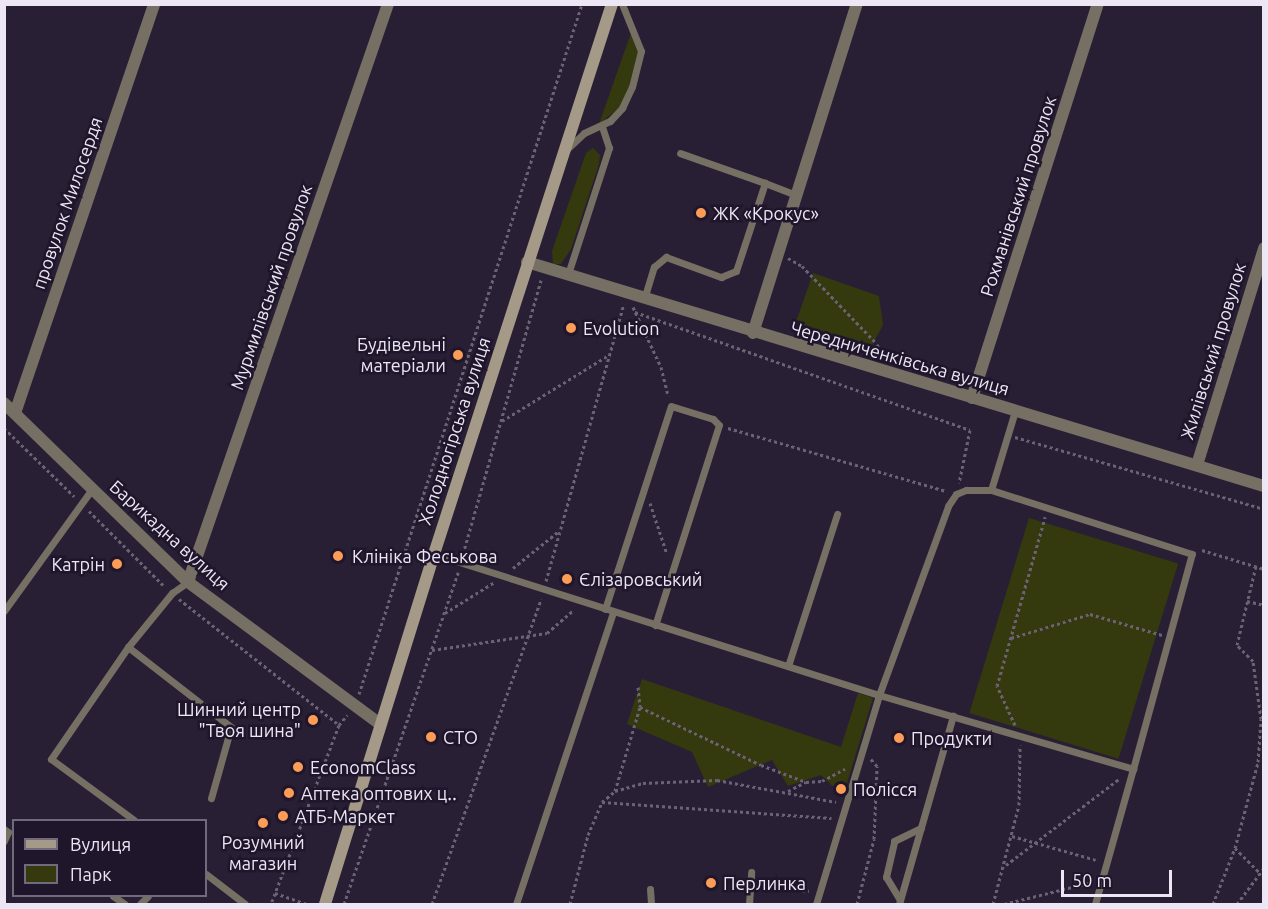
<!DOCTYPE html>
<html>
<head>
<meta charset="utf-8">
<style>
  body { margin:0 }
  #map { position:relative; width:1268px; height:909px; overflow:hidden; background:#291f35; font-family:Ubuntu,sans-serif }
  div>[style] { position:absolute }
  .green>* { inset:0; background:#34390e; transform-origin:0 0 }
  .path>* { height:3px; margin-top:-1.5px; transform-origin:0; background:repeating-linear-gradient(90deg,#6b6276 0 3px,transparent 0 6px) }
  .service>* { height:7px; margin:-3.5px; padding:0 3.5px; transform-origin:3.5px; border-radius:3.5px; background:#766f64 }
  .minor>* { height:12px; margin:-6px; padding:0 6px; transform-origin:6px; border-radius:6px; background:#766f64 }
  .tertiary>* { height:12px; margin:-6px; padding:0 6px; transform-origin:6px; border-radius:6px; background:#766f64 }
  .secondary>* { height:12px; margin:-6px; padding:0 6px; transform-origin:6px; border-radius:6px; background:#a59987 }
  .dots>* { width:16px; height:16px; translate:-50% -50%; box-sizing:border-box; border:3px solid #1f162b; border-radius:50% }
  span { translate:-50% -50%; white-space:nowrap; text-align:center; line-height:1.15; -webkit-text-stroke:5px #1f162b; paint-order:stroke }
  .street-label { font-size:18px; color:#ece6f5 }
  .poi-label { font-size:18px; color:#ece6f5 }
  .left { translate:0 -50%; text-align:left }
  .right { translate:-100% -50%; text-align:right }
  .frame { position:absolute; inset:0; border:6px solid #ece6f5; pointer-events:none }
  .legend { position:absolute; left:12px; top:819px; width:195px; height:78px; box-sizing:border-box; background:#1f162b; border:2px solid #71697c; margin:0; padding:8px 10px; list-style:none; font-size:18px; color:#ece6f5 }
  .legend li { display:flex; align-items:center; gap:12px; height:30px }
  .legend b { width:30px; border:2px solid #71697c }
  .scale { position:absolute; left:1061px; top:870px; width:111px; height:27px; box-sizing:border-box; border:3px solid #ece6f5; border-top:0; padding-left:8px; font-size:18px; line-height:21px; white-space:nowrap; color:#ece6f5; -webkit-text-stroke:4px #1f162b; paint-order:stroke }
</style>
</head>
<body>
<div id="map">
  <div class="green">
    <i style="clip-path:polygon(632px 30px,641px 52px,623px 105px,599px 124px)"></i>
    <i style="clip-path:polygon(593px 148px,600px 155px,599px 164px,571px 249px,561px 264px,553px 264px,552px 251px,586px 153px)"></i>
    <i style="clip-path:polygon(813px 273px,879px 296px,883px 325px,871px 347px,796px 322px)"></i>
    <i style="left:1029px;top:518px;width:156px;height:204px;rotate:17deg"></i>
    <i style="clip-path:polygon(642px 679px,841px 747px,858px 693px,873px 698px,843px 796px,821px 775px,788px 786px,772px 760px,708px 787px,692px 752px,627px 724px)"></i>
  </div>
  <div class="path">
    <i style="left:788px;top:258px;width:16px;rotate:30deg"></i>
    <i style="left:802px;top:266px;width:108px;rotate:46.1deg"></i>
    <i style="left:877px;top:344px;width:13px;rotate:67deg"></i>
    <i style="left:633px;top:307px;width:66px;rotate:65deg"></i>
    <i style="left:661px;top:367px;width:30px;rotate:76deg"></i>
    <i style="left:635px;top:312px;width:355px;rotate:19.4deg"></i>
    <i style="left:970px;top:430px;width:54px;rotate:101.7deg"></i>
    <i style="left:502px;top:421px;width:126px;rotate:-31.7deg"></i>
    <i style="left:4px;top:428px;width:98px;rotate:44.2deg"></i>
    <i style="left:728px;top:428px;width:227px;rotate:16.1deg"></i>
    <i style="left:1015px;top:437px;width:259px;rotate:16.1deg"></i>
    <i style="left:650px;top:503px;width:54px;rotate:71.6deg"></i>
    <i style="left:89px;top:511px;width:107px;rotate:45deg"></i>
    <i style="left:1202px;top:550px;width:65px;rotate:17deg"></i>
    <i style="left:463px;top:554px;width:285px;rotate:-74.1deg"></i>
    <i style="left:513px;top:568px;width:59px;rotate:-38.8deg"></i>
    <i style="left:546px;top:581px;width:288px;rotate:-74.3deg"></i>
    <i style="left:179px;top:599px;width:204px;rotate:38.2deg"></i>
    <i style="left:339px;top:725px;width:191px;rotate:110.8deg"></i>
    <i style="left:1247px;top:601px;width:17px;rotate:13deg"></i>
    <i style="left:445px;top:613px;width:57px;rotate:-32deg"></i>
    <i style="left:1011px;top:638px;width:83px;rotate:-16.9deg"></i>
    <i style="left:1090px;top:614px;width:75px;rotate:16.3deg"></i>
    <i style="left:432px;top:650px;width:116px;rotate:-8.4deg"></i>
    <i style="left:547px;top:633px;width:35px;rotate:-41deg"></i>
    <i style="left:638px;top:687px;width:20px;rotate:84deg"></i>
    <i style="left:640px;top:707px;width:134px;rotate:25.6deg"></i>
    <i style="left:761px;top:765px;width:48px;rotate:20.7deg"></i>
    <i style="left:806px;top:782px;width:16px;rotate:-4deg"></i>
    <i style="left:822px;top:781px;width:26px;rotate:-28deg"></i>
    <i style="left:359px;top:694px;width:725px;rotate:-72.09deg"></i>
    <i style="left:339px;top:725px;width:13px;rotate:-51deg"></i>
    <i style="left:1015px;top:725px;width:43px;rotate:-114.8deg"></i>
    <i style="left:997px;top:686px;width:176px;rotate:-74.1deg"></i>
    <i style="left:615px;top:791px;width:88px;rotate:-73.4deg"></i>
    <i style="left:788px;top:791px;width:20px;rotate:-27deg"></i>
    <i style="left:602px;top:802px;width:230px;rotate:4deg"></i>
    <i style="left:1012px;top:836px;width:87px;rotate:15.9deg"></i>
    <i style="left:1235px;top:848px;width:34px;rotate:45deg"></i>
    <i style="left:1006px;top:865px;width:143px;rotate:-37.3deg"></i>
    <i style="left:730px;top:884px;width:11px;rotate:5deg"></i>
    <i style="left:760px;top:886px;width:49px;rotate:5.8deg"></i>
    <i style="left:275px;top:893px;width:34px;rotate:19deg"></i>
    <i style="left:344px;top:904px;width:351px;rotate:-71deg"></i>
    <i style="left:432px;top:904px;width:324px;rotate:-70.3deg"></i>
    <i style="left:570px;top:904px;width:71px;rotate:-75.4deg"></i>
    <i style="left:588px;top:835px;width:36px;rotate:-67deg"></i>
    <i style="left:602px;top:802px;width:17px;rotate:-40deg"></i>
    <i style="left:615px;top:791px;width:29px;rotate:-16deg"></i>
    <i style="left:643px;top:783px;width:74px;rotate:-2.3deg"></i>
    <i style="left:717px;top:780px;width:121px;rotate:10.5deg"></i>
    <i style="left:857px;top:904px;width:67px;rotate:-75.3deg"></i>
    <i style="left:874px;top:839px;width:73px;rotate:-87.6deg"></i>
    <i style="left:877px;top:766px;width:11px;rotate:-131deg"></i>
    <i style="left:993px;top:904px;width:102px;rotate:-75.3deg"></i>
    <i style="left:1019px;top:805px;width:60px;rotate:-89deg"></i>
    <i style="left:1004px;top:904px;width:91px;rotate:-14deg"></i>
    <i style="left:1213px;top:904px;width:60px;rotate:-68.6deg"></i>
    <i style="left:1235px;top:848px;width:89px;rotate:-75deg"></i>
    <i style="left:1258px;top:762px;width:43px;rotate:-86deg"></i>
    <i style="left:1261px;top:719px;width:59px;rotate:-97.9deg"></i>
    <i style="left:1253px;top:661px;width:23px;rotate:-135deg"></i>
    <i style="left:1237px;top:645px;width:81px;rotate:-76.5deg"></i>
    <i style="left:1237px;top:904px;width:45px;rotate:-53.1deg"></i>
  </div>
  <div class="service">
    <i style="left:567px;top:149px;width:23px;rotate:-43deg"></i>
    <i style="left:584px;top:133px;width:29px;rotate:-25deg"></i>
    <i style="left:610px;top:121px;width:18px;rotate:-47deg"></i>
    <i style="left:622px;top:108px;width:23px;rotate:-65deg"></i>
    <i style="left:632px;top:87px;width:37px;rotate:-76deg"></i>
    <i style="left:641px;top:51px;width:51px;rotate:-112deg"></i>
    <i style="left:765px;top:183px;width:34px;rotate:21deg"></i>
    <i style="left:568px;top:274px;width:133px;rotate:-72deg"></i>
    <i style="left:609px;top:148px;width:23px;rotate:-108deg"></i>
    <i style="left:644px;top:299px;width:34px;rotate:-73deg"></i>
    <i style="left:654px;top:267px;width:16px;rotate:-40deg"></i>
    <i style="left:666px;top:257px;width:59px;rotate:20deg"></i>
    <i style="left:721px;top:277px;width:16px;rotate:-22deg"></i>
    <i style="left:736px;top:271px;width:93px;rotate:-71.8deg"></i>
    <i style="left:765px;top:183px;width:90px;rotate:-160.6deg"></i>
    <i style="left:434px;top:554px;width:467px;rotate:17.6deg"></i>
    <i style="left:879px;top:695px;width:265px;rotate:16.2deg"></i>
    <i style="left:1133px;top:769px;width:223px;rotate:-74.7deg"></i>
    <i style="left:1192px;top:554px;width:211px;rotate:-162.3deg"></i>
    <i style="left:991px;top:490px;width:83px;rotate:-73.1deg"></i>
    <i style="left:605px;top:609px;width:213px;rotate:-72deg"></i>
    <i style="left:671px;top:406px;width:44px;rotate:17.2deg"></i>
    <i style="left:713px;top:419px;width:8px;rotate:45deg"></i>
    <i style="left:719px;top:425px;width:210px;rotate:107.7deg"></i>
    <i style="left:4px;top:611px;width:150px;rotate:-54.2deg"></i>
    <i style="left:128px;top:647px;width:130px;rotate:37.8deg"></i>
    <i style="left:231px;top:727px;width:74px;rotate:105.7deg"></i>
    <i style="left:788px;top:666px;width:160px;rotate:-72.1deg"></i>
    <i style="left:134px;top:820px;width:103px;rotate:-143.7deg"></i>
    <i style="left:51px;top:759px;width:136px;rotate:-55.5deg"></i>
    <i style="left:128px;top:647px;width:70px;rotate:-50.8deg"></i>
    <i style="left:172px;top:593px;width:19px;rotate:-35deg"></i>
    <i style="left:4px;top:829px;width:5px;rotate:37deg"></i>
    <i style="left:8px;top:832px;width:10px;rotate:114deg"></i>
    <i style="left:206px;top:874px;width:49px;rotate:37.6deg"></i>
    <i style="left:650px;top:889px;width:15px;rotate:86deg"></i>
    <i style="left:113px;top:896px;width:14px;rotate:34deg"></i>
    <i style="left:900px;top:900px;width:27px;rotate:-121deg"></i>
    <i style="left:886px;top:877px;width:37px;rotate:-77deg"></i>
    <i style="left:894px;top:841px;width:30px;rotate:-26deg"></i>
    <i style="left:140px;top:904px;width:11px;rotate:-45deg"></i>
    <i style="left:516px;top:904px;width:308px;rotate:-71.6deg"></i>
    <i style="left:749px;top:904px;width:32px;rotate:-86deg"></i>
    <i style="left:816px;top:904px;width:218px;rotate:-73.2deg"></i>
    <i style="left:879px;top:695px;width:201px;rotate:-69.9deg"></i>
    <i style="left:948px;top:506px;width:14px;rotate:-56deg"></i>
    <i style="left:956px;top:494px;width:11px;rotate:-22deg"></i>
    <i style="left:966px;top:490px;width:25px"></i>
    <i style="left:899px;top:904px;width:196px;rotate:-74deg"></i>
    <i style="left:1095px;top:904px;width:140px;rotate:-74.3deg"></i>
  </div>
  <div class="minor">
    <i style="left:527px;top:262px;width:770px;rotate:16.91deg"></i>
    <i style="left:753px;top:333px;width:345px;rotate:-72.5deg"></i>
    <i style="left:972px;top:398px;width:414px;rotate:-72.3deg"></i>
    <i style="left:15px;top:413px;width:432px;rotate:-71.2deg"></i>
    <i style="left:1197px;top:465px;width:227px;rotate:-72.8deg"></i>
    <i style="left:188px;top:582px;width:612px;rotate:-70.91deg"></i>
  </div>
  <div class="tertiary">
    <i style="left:4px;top:403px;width:257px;rotate:44.2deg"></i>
    <i style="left:188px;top:582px;width:239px;rotate:36.5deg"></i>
  </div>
  <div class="secondary">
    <i style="left:325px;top:904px;width:367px;rotate:-72.7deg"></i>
    <i style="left:434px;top:554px;width:578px;rotate:-72.07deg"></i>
  </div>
  <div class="dots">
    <i style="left:701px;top:213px;background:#fd9c56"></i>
    <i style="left:571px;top:328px;background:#fd9c56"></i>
    <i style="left:458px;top:355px;background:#fd9c56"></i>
    <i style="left:338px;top:556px;background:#fd9c56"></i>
    <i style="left:117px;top:564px;background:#fd9c56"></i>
    <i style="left:567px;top:579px;background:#fd9c56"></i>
    <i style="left:313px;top:720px;background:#fd9c56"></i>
    <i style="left:431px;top:737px;background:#fd9c56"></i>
    <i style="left:899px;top:738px;background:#fd9c56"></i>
    <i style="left:298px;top:767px;background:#fd9c56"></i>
    <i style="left:841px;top:789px;background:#fd9c56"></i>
    <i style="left:289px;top:793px;background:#fd9c56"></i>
    <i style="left:283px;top:816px;background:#fd9c56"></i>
    <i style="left:263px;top:823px;background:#fd9c56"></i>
    <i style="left:711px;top:883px;background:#fd9c56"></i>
  </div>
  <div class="street-label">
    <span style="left:1018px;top:196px;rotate:-72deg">Рохманівський провулок</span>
    <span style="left:67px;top:203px;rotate:-71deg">провулок Милосердя</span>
    <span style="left:271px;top:287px;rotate:-71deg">Мурмилівський провулок</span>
    <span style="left:1213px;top:351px;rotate:-73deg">Жилівський провулок</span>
    <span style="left:900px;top:358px;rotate:16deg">Чередниченківська вулиця</span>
    <span style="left:454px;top:431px;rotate:-72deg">Холодногірська вулиця</span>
    <span style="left:170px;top:535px;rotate:42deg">Барикадна вулиця</span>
  </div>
  <div class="poi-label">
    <span class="left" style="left:713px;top:213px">ЖК «Крокус»</span>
    <span class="left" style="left:583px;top:328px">Evolution</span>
    <span class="right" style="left:446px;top:355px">Будівельні<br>матеріали</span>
    <span class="left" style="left:352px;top:556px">Клініка Феськова</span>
    <span class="right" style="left:105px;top:564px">Катрін</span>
    <span class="left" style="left:579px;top:579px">Єлізаровський</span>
    <span class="right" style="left:301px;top:720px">Шинний центр<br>"Твоя шина"</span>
    <span class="left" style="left:443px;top:737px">СТО</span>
    <span class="left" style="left:911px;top:738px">Продукти</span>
    <span class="left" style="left:310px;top:767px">EconomClass</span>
    <span class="left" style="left:853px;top:789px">Полісся</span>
    <span class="left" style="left:301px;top:793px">Аптека оптових ц‥</span>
    <span class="left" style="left:295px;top:816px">АТБ-Маркет</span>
    <span style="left:263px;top:853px">Розумний<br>магазин</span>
    <span class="left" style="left:723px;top:883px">Перлинка</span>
  </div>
  <div class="frame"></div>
  <ul class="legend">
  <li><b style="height:8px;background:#a59987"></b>Вулиця</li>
  <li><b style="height:16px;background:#34390e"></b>Парк</li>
  </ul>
  <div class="scale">50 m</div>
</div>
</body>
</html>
